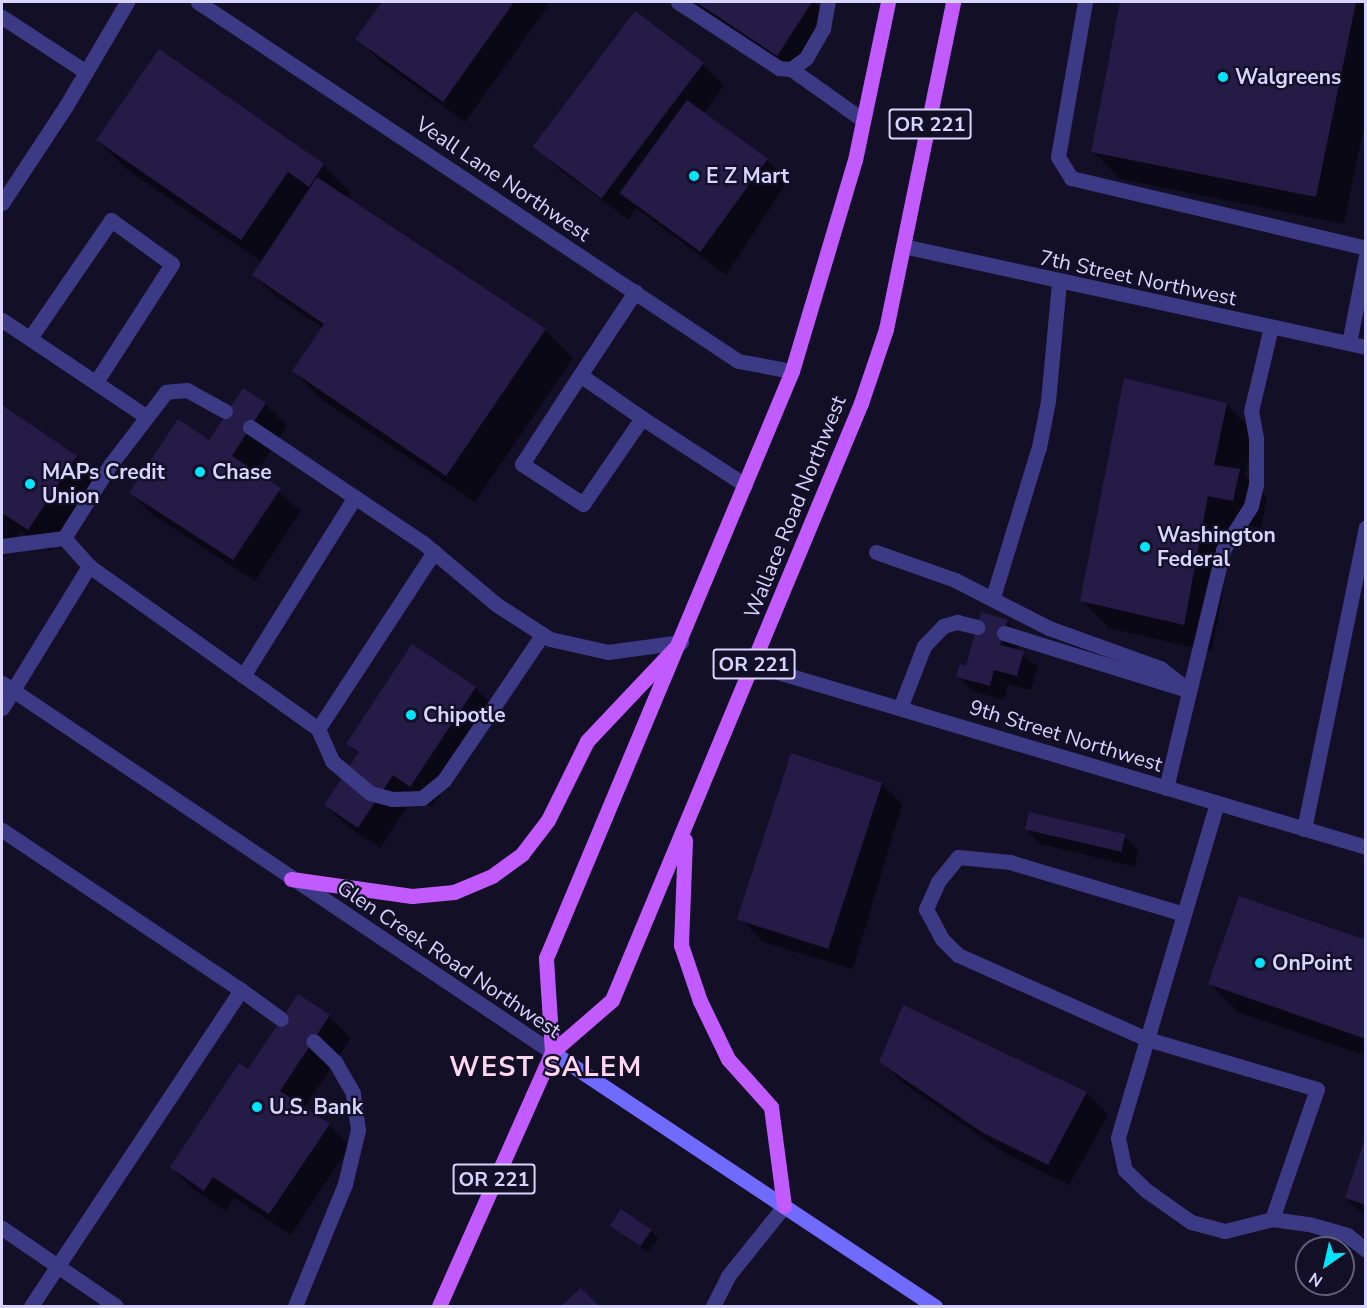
<!DOCTYPE html>
<html>
<head>
<meta charset="utf-8">
<style>
  body { margin:0 }
  #map { position:relative; width:1367px; height:1308px; overflow:hidden; background:#130f26; font-family:"Nunito Sans",sans-serif }
  div>[style] { position:absolute }
  .shadow>* { inset:0; background:#0007 }
  .building>* { inset:0; background:#241b47; transform-origin:0 0 }
  .service>* { height:15px; margin:-7.5px; padding:0 7.5px; transform-origin:7.5px; border-radius:7.5px; background:#3d3a85 }
  .minor>* { height:15px; margin:-7.5px; padding:0 7.5px; transform-origin:7.5px; border-radius:7.5px; background:#3d3a85 }
  .tertiary>* { height:15px; margin:-7.5px; padding:0 7.5px; transform-origin:7.5px; border-radius:7.5px; background:#3d3a85 }
  .secondary>* { height:15px; margin:-7.5px; padding:0 7.5px; transform-origin:7.5px; border-radius:7.5px; background:#6f6bff }
  .primary>* { height:15px; margin:-7.5px; padding:0 7.5px; transform-origin:7.5px; border-radius:7.5px; background:#c25bff }
  .dots>* { width:16px; height:16px; translate:-50% -50%; box-sizing:border-box; border:3px solid #130f26; border-radius:50% }
  span { translate:-50% -50%; white-space:nowrap; text-align:center; line-height:1.15; -webkit-text-stroke:4.5px #130f26; paint-order:stroke }
  .shield-label span { padding:2px 4px; background:#130f26; border:2px solid; border-radius:4px; -webkit-text-stroke-width:0 }
  .shield-label { font-size:20px; color:#d9d4ff; font-weight:700 }
  .poi-label { font-size:21px; color:#d9d4ff; font-weight:700 }
  .left { translate:0 -50%; text-align:left }
  .street-label { font-size:21px; color:#d9d4ff }
  .district-label { font-size:27px; color:#ffd6f0; font-weight:700; letter-spacing:1.5px }
  .frame { position:absolute; inset:0; border:3px solid #d9d4ff; pointer-events:none }
  .north { position:absolute; left:1295px; top:1236px; width:60px; height:60px; box-sizing:border-box; background:#130f26; border:2px solid #625e7d; border-radius:50%; rotate:214deg; font-size:16px; font-weight:700; line-height:24px; text-align:center; color:#d9d4ff }
  .north::after { content:''; display:block; margin:auto; width:21px; height:27px; background:#00e5ff; clip-path:polygon(50% 0,100% 100%,50% 72%,0 100%) }
</style>
</head>
<body>
<div id="map">
  <div class="shadow">
    <i style="clip-path:polygon(383px 2px,551px 2px,465px 122px,379px 60px,357px 38px)"></i>
    <i style="clip-path:polygon(689px 2px,814px 2px,834px 22px,799px 77px)"></i>
    <i style="clip-path:polygon(1122px 2px,1359px 2px,1366px 8px,1366px 117px,1344px 224px,1120px 179px,1093px 151px)"></i>
    <i style="clip-path:polygon(159px 51px,323px 165px,351px 193px,347px 199px,545px 330px,573px 358px,475px 502px,321px 399px,294px 371px,323px 328px,275px 296px,254px 275px,262px 262px,125px 168px,98px 140px)"></i>
    <i style="clip-path:polygon(702px 64px,724px 85px,703px 114px,767px 160px,788px 181px,726px 275px,636px 208px,628px 219px,560px 170px,538px 148px)"></i>
    <i style="clip-path:polygon(265px 404px,287px 426px,256px 474px,301px 511px,255px 581px,153px 515px,131px 493px)"></i>
    <i style="clip-path:polygon(1226px 404px,1254px 432px,1245px 475px,1267px 498px,1261px 528px,1235px 523px,1212px 652px,1109px 628px,1082px 601px)"></i>
    <i style="clip-path:polygon(2px 407px,76px 457px,98px 479px,50px 551px,20px 531px,2px 559px)"></i>
    <i style="clip-path:polygon(1007px 621px,1021px 636px,1017px 651px,1038px 667px,1031px 690px,1008px 684px,1004px 700px,972px 691px,958px 676px)"></i>
    <i style="clip-path:polygon(475px 688px,497px 709px,432px 807px,415px 796px,380px 848px,347px 826px,325px 805px,359px 754px,348px 744px)"></i>
    <i style="clip-path:polygon(881px 783px,902px 804px,853px 969px,763px 942px,742px 920px)"></i>
    <i style="clip-path:polygon(1026px 829px,1124px 836px,1138px 851px,1135px 867px,1041px 844px)"></i>
    <i style="clip-path:polygon(1366px 942px,1366px 1056px,1238px 1012px,1210px 984px)"></i>
    <i style="clip-path:polygon(299px 996px,329px 1016px,351px 1038px,304px 1108px,329px 1125px,350px 1146px,291px 1235px,235px 1198px,226px 1211px,193px 1189px,172px 1167px,248px 1071px)"></i>
    <i style="clip-path:polygon(904px 1007px,1087px 1093px,1108px 1115px,1069px 1185px,1006px 1154px,903px 1083px,881px 1062px)"></i>
    <i style="clip-path:polygon(1366px 1143px,1366px 1217px,1346px 1198px)"></i>
    <i style="clip-path:polygon(612px 1225px,651px 1231px,658px 1238px,648px 1252px)"></i>
  </div>
  <div class="building">
    <i style="clip-path:polygon(382px 2px,514px 2px,443px 102px,355px 39px)"></i>
    <i style="clip-path:polygon(696px 2px,812px 2px,777px 56px)"></i>
    <i style="clip-path:polygon(1120px 2px,1356px 2px,1316px 197px,1091px 152px)"></i>
    <i style="left:635px;top:11px;width:86px;height:170px;rotate:37deg"></i>
    <i style="clip-path:polygon(159px 49px,324px 164px,309px 187px,288px 172px,241px 240px,96px 140px)"></i>
    <i style="left:687px;top:100px;width:100px;height:115px;rotate:36deg"></i>
    <i style="clip-path:polygon(317px 177px,546px 329px,446px 476px,292px 371px,324px 324px,252px 275px)"></i>
    <i style="clip-path:polygon(1124px 378px,1227px 403px,1214px 465px,1240px 469px,1233px 501px,1208px 496px,1184px 625px,1080px 601px)"></i>
    <i style="clip-path:polygon(243px 388px,266px 403px,232px 456px,281px 488px,233px 560px,129px 493px,178px 419px,209px 440px)"></i>
    <i style="clip-path:polygon(2px 405px,77px 456px,28px 530px,2px 513px)"></i>
    <i style="clip-path:polygon(981px 612px,1008px 620px,1000px 645px,1024px 651px,1017px 676px,994px 670px,990px 686px,956px 677px,960px 664px,966px 666px)"></i>
    <i style="clip-path:polygon(412px 644px,476px 687px,410px 787px,393px 775px,358px 828px,324px 805px,359px 752px,346px 744px)"></i>
    <i style="left:791px;top:753px;width:96px;height:175px;rotate:18deg"></i>
    <i style="left:1029px;top:812px;width:99px;height:18px;rotate:13deg"></i>
    <i style="clip-path:polygon(1239px 896px,1366px 940px,1366px 1039px,1208px 984px)"></i>
    <i style="clip-path:polygon(298px 994px,330px 1015px,280px 1091px,330px 1124px,269px 1214px,213px 1177px,204px 1191px,170px 1167px,239px 1063px,248px 1069px)"></i>
    <i style="clip-path:polygon(903px 1005px,1087px 1092px,1048px 1165px,983px 1133px,879px 1062px)"></i>
    <i style="clip-path:polygon(1365px 1139px,1366px 1139px,1366px 1205px,1345px 1198px)"></i>
    <i style="left:621px;top:1209px;width:37px;height:20px;rotate:34deg"></i>
    <i style="clip-path:polygon(581px 1288px,599px 1306px,561px 1306px)"></i>
  </div>
  <div class="service">
    <i style="left:678px;top:2px;width:121px;rotate:33.2deg"></i>
    <i style="left:779px;top:68px;width:12px;rotate:5deg"></i>
    <i style="left:791px;top:69px;width:19px;rotate:-36deg"></i>
    <i style="left:806px;top:58px;width:34px;rotate:-60deg"></i>
    <i style="left:823px;top:29px;width:27px;rotate:-80deg"></i>
    <i style="left:1085px;top:2px;width:157px;rotate:99.9deg"></i>
    <i style="left:1058px;top:157px;width:25px;rotate:58deg"></i>
    <i style="left:1071px;top:178px;width:303px;rotate:13.3deg"></i>
    <i style="left:2px;top:17px;width:100px;rotate:33.2deg"></i>
    <i style="left:791px;top:69px;width:88px;rotate:35.3deg"></i>
    <i style="left:2px;top:320px;width:174px;rotate:33.8deg"></i>
    <i style="left:30px;top:338px;width:143px;rotate:-55.5deg"></i>
    <i style="left:111px;top:220px;width:75px;rotate:35.8deg"></i>
    <i style="left:172px;top:264px;width:140px;rotate:122.8deg"></i>
    <i style="left:1349px;top:343px;width:89px;rotate:-78.9deg"></i>
    <i style="left:580px;top:375px;width:75px;rotate:34.7deg"></i>
    <i style="left:642px;top:418px;width:104px;rotate:124.5deg"></i>
    <i style="left:583px;top:504px;width:73px;rotate:-146.7deg"></i>
    <i style="left:522px;top:464px;width:106px;rotate:-56.9deg"></i>
    <i style="left:580px;top:375px;width:100px;rotate:-56.5deg"></i>
    <i style="left:225px;top:411px;width:43px;rotate:-151.1deg"></i>
    <i style="left:187px;top:390px;width:21px;rotate:175deg"></i>
    <i style="left:166px;top:392px;width:92px;rotate:127.5deg"></i>
    <i style="left:110px;top:465px;width:86px;rotate:122.2deg"></i>
    <i style="left:64px;top:538px;width:38px;rotate:48deg"></i>
    <i style="left:89px;top:566px;width:281px;rotate:35.4deg"></i>
    <i style="left:318px;top:729px;width:212px;rotate:-56.8deg"></i>
    <i style="left:642px;top:418px;width:123px;rotate:33deg"></i>
    <i style="left:250px;top:427px;width:207px;rotate:33.8deg"></i>
    <i style="left:422px;top:542px;width:98px;rotate:40deg"></i>
    <i style="left:497px;top:605px;width:63px;rotate:32.7deg"></i>
    <i style="left:550px;top:639px;width:59px;rotate:12.6deg"></i>
    <i style="left:608px;top:652px;width:74px;rotate:-7.8deg"></i>
    <i style="left:2px;top:546px;width:63px;rotate:-7.4deg"></i>
    <i style="left:876px;top:552px;width:84px;rotate:19.5deg"></i>
    <i style="left:955px;top:580px;width:106px;rotate:27.1deg"></i>
    <i style="left:1049px;top:628px;width:118px;rotate:19.8deg"></i>
    <i style="left:1160px;top:668px;width:34px;rotate:38deg"></i>
    <i style="left:993px;top:597px;width:157px;rotate:-73deg"></i>
    <i style="left:1039px;top:447px;width:47px;rotate:-78.9deg"></i>
    <i style="left:1048px;top:401px;width:120px;rotate:-84.7deg"></i>
    <i style="left:1004px;top:633px;width:189px;rotate:17.3deg"></i>
    <i style="left:243px;top:676px;width:211px;rotate:-58deg"></i>
    <i style="left:2px;top:708px;width:167px;rotate:-58.5deg"></i>
    <i style="left:900px;top:708px;width:66px;rotate:-68.8deg"></i>
    <i style="left:924px;top:646px;width:28px;rotate:-46deg"></i>
    <i style="left:943px;top:626px;width:15px;rotate:-16deg"></i>
    <i style="left:957px;top:622px;width:21px;rotate:14deg"></i>
    <i style="left:318px;top:729px;width:35px;rotate:66deg"></i>
    <i style="left:332px;top:761px;width:50px;rotate:40.1deg"></i>
    <i style="left:370px;top:793px;width:23px;rotate:15deg"></i>
    <i style="left:392px;top:799px;width:30px;rotate:-2deg"></i>
    <i style="left:422px;top:798px;width:28px;rotate:-39deg"></i>
    <i style="left:444px;top:780px;width:176px;rotate:-55.9deg"></i>
    <i style="left:1166px;top:788px;width:245px;rotate:-76.5deg"></i>
    <i style="left:1223px;top:550px;width:52px;rotate:-57.5deg"></i>
    <i style="left:1251px;top:506px;width:22px;rotate:-77deg"></i>
    <i style="left:1256px;top:485px;width:47px;rotate:-90deg"></i>
    <i style="left:1256px;top:438px;width:27px;rotate:-100deg"></i>
    <i style="left:1251px;top:411px;width:86px;rotate:-76.6deg"></i>
    <i style="left:1217px;top:803px;width:349px;rotate:106.5deg"></i>
    <i style="left:1118px;top:1138px;width:33px;rotate:78deg"></i>
    <i style="left:1125px;top:1170px;width:30px;rotate:44deg"></i>
    <i style="left:1147px;top:1191px;width:54px;rotate:35.2deg"></i>
    <i style="left:1191px;top:1222px;width:35px;rotate:15deg"></i>
    <i style="left:1225px;top:1231px;width:49px;rotate:-14.3deg"></i>
    <i style="left:1272px;top:1219px;width:37px;rotate:8deg"></i>
    <i style="left:1309px;top:1224px;width:40px;rotate:16deg"></i>
    <i style="left:1347px;top:1235px;width:24px;rotate:38deg"></i>
    <i style="left:1304px;top:829px;width:308px;rotate:-78.4deg"></i>
    <i style="left:2px;top:830px;width:288px;rotate:33.8deg"></i>
    <i style="left:241px;top:990px;width:379px;rotate:123.6deg"></i>
    <i style="left:1184px;top:914px;width:182px;rotate:-163.4deg"></i>
    <i style="left:1010px;top:862px;width:52px;rotate:-174.5deg"></i>
    <i style="left:958px;top:857px;width:32px;rotate:129deg"></i>
    <i style="left:938px;top:882px;width:30px;rotate:114deg"></i>
    <i style="left:926px;top:909px;width:34px;rotate:62deg"></i>
    <i style="left:942px;top:939px;width:23px;rotate:45deg"></i>
    <i style="left:958px;top:955px;width:207px;rotate:24deg"></i>
    <i style="left:1147px;top:1039px;width:177px;rotate:16.4deg"></i>
    <i style="left:1317px;top:1089px;width:138px;rotate:109.1deg"></i>
    <i style="left:241px;top:990px;width:49px;rotate:35.9deg"></i>
    <i style="left:2px;top:1228px;width:138px;rotate:34.4deg"></i>
    <i style="left:295px;top:1306px;width:132px;rotate:-67.7deg"></i>
    <i style="left:345px;top:1184px;width:56px;rotate:-76.5deg"></i>
    <i style="left:358px;top:1130px;width:37px;rotate:-98deg"></i>
    <i style="left:353px;top:1093px;width:36px;rotate:-120deg"></i>
    <i style="left:335px;top:1062px;width:30px;rotate:-136deg"></i>
    <i style="left:713px;top:1306px;width:34px;rotate:-63deg"></i>
    <i style="left:728px;top:1276px;width:90px;rotate:-51.3deg"></i>
  </div>
  <div class="minor">
    <i style="left:198px;top:2px;width:648px;rotate:33.62deg"></i>
    <i style="left:738px;top:361px;width:55px;rotate:10.5deg"></i>
    <i style="left:903px;top:246px;width:474px;rotate:12.3deg"></i>
    <i style="left:754px;top:665px;width:638px;rotate:16.56deg"></i>
  </div>
  <div class="tertiary">
    <i style="left:2px;top:203px;width:116px;rotate:-56.6deg"></i>
    <i style="left:66px;top:106px;width:121px;rotate:-59.6deg"></i>
    <i style="left:2px;top:683px;width:662px;rotate:33.86deg"></i>
  </div>
  <div class="secondary">
    <i style="left:552px;top:1052px;width:460px;rotate:33.6deg"></i>
  </div>
  <div class="primary">
    <i style="left:685px;top:840px;width:105px;rotate:92.2deg"></i>
    <i style="left:681px;top:945px;width:59px;rotate:71.3deg"></i>
    <i style="left:700px;top:1001px;width:64px;rotate:64.2deg"></i>
    <i style="left:728px;top:1059px;width:64px;rotate:48.1deg"></i>
    <i style="left:771px;top:1107px;width:100px;rotate:82.5deg"></i>
    <i style="left:291px;top:879px;width:122px;rotate:8deg"></i>
    <i style="left:412px;top:896px;width:42px;rotate:-5.4deg"></i>
    <i style="left:454px;top:892px;width:41px;rotate:-22.8deg"></i>
    <i style="left:492px;top:876px;width:37px;rotate:-36deg"></i>
    <i style="left:522px;top:854px;width:43px;rotate:-52.6deg"></i>
    <i style="left:548px;top:820px;width:88px;rotate:-63.7deg"></i>
    <i style="left:587px;top:741px;width:127px;rotate:-46.6deg"></i>
    <i style="left:552px;top:1052px;width:94px;rotate:-93.7deg"></i>
    <i style="left:546px;top:958px;width:636px;rotate:-67.26deg"></i>
    <i style="left:792px;top:371px;width:220px;rotate:-73.4deg"></i>
    <i style="left:855px;top:160px;width:161px;rotate:-78.2deg"></i>
    <i style="left:439px;top:1306px;width:278px;rotate:-66deg"></i>
    <i style="left:552px;top:1052px;width:79px;rotate:-40.9deg"></i>
    <i style="left:612px;top:1000px;width:647px;rotate:-67.36deg"></i>
    <i style="left:861px;top:403px;width:78px;rotate:-71.3deg"></i>
    <i style="left:886px;top:329px;width:334px;rotate:-78.4deg"></i>
  </div>
  <div class="dots">
    <i style="left:1223px;top:77px;background:#00e5ff"></i>
    <i style="left:694px;top:176px;background:#00e5ff"></i>
    <i style="left:200px;top:472px;background:#00e5ff"></i>
    <i style="left:30px;top:484px;background:#00e5ff"></i>
    <i style="left:1145px;top:547px;background:#00e5ff"></i>
    <i style="left:411px;top:715px;background:#00e5ff"></i>
    <i style="left:1260px;top:963px;background:#00e5ff"></i>
    <i style="left:257px;top:1107px;background:#00e5ff"></i>
  </div>
  <div class="shield-label">
    <span style="left:930px;top:124px">OR 221</span>
    <span style="left:754px;top:664px">OR 221</span>
    <span style="left:494px;top:1179px">OR 221</span>
  </div>
  <div class="poi-label">
    <span class="left" style="left:1235px;top:77px">Walgreens</span>
    <span class="left" style="left:706px;top:176px">E Z Mart</span>
    <span class="left" style="left:42px;top:484px">MAPs Credit<br>Union</span>
    <span class="left" style="left:212px;top:472px">Chase</span>
    <span class="left" style="left:1157px;top:547px">Washington<br>Federal</span>
    <span class="left" style="left:423px;top:715px">Chipotle</span>
    <span class="left" style="left:1272px;top:963px">OnPoint</span>
    <span class="left" style="left:269px;top:1107px">U.S. Bank</span>
  </div>
  <div class="street-label">
    <span style="left:503px;top:179px;rotate:34deg">Veall Lane Northwest</span>
    <span style="left:1138px;top:278px;rotate:12deg">7th Street Northwest</span>
    <span style="left:795px;top:507px;rotate:-68deg">Wallace Road Northwest</span>
    <span style="left:1066px;top:736px;rotate:17deg">9th Street Northwest</span>
    <span style="left:449px;top:959px;rotate:34deg">Glen Creek Road Northwest</span>
  </div>
  <div class="district-label">
    <span style="left:546px;top:1068px">WEST SALEM</span>
  </div>
  <div class="frame"></div>
  <div class="north">N</div>
</div>
</body>
</html>
